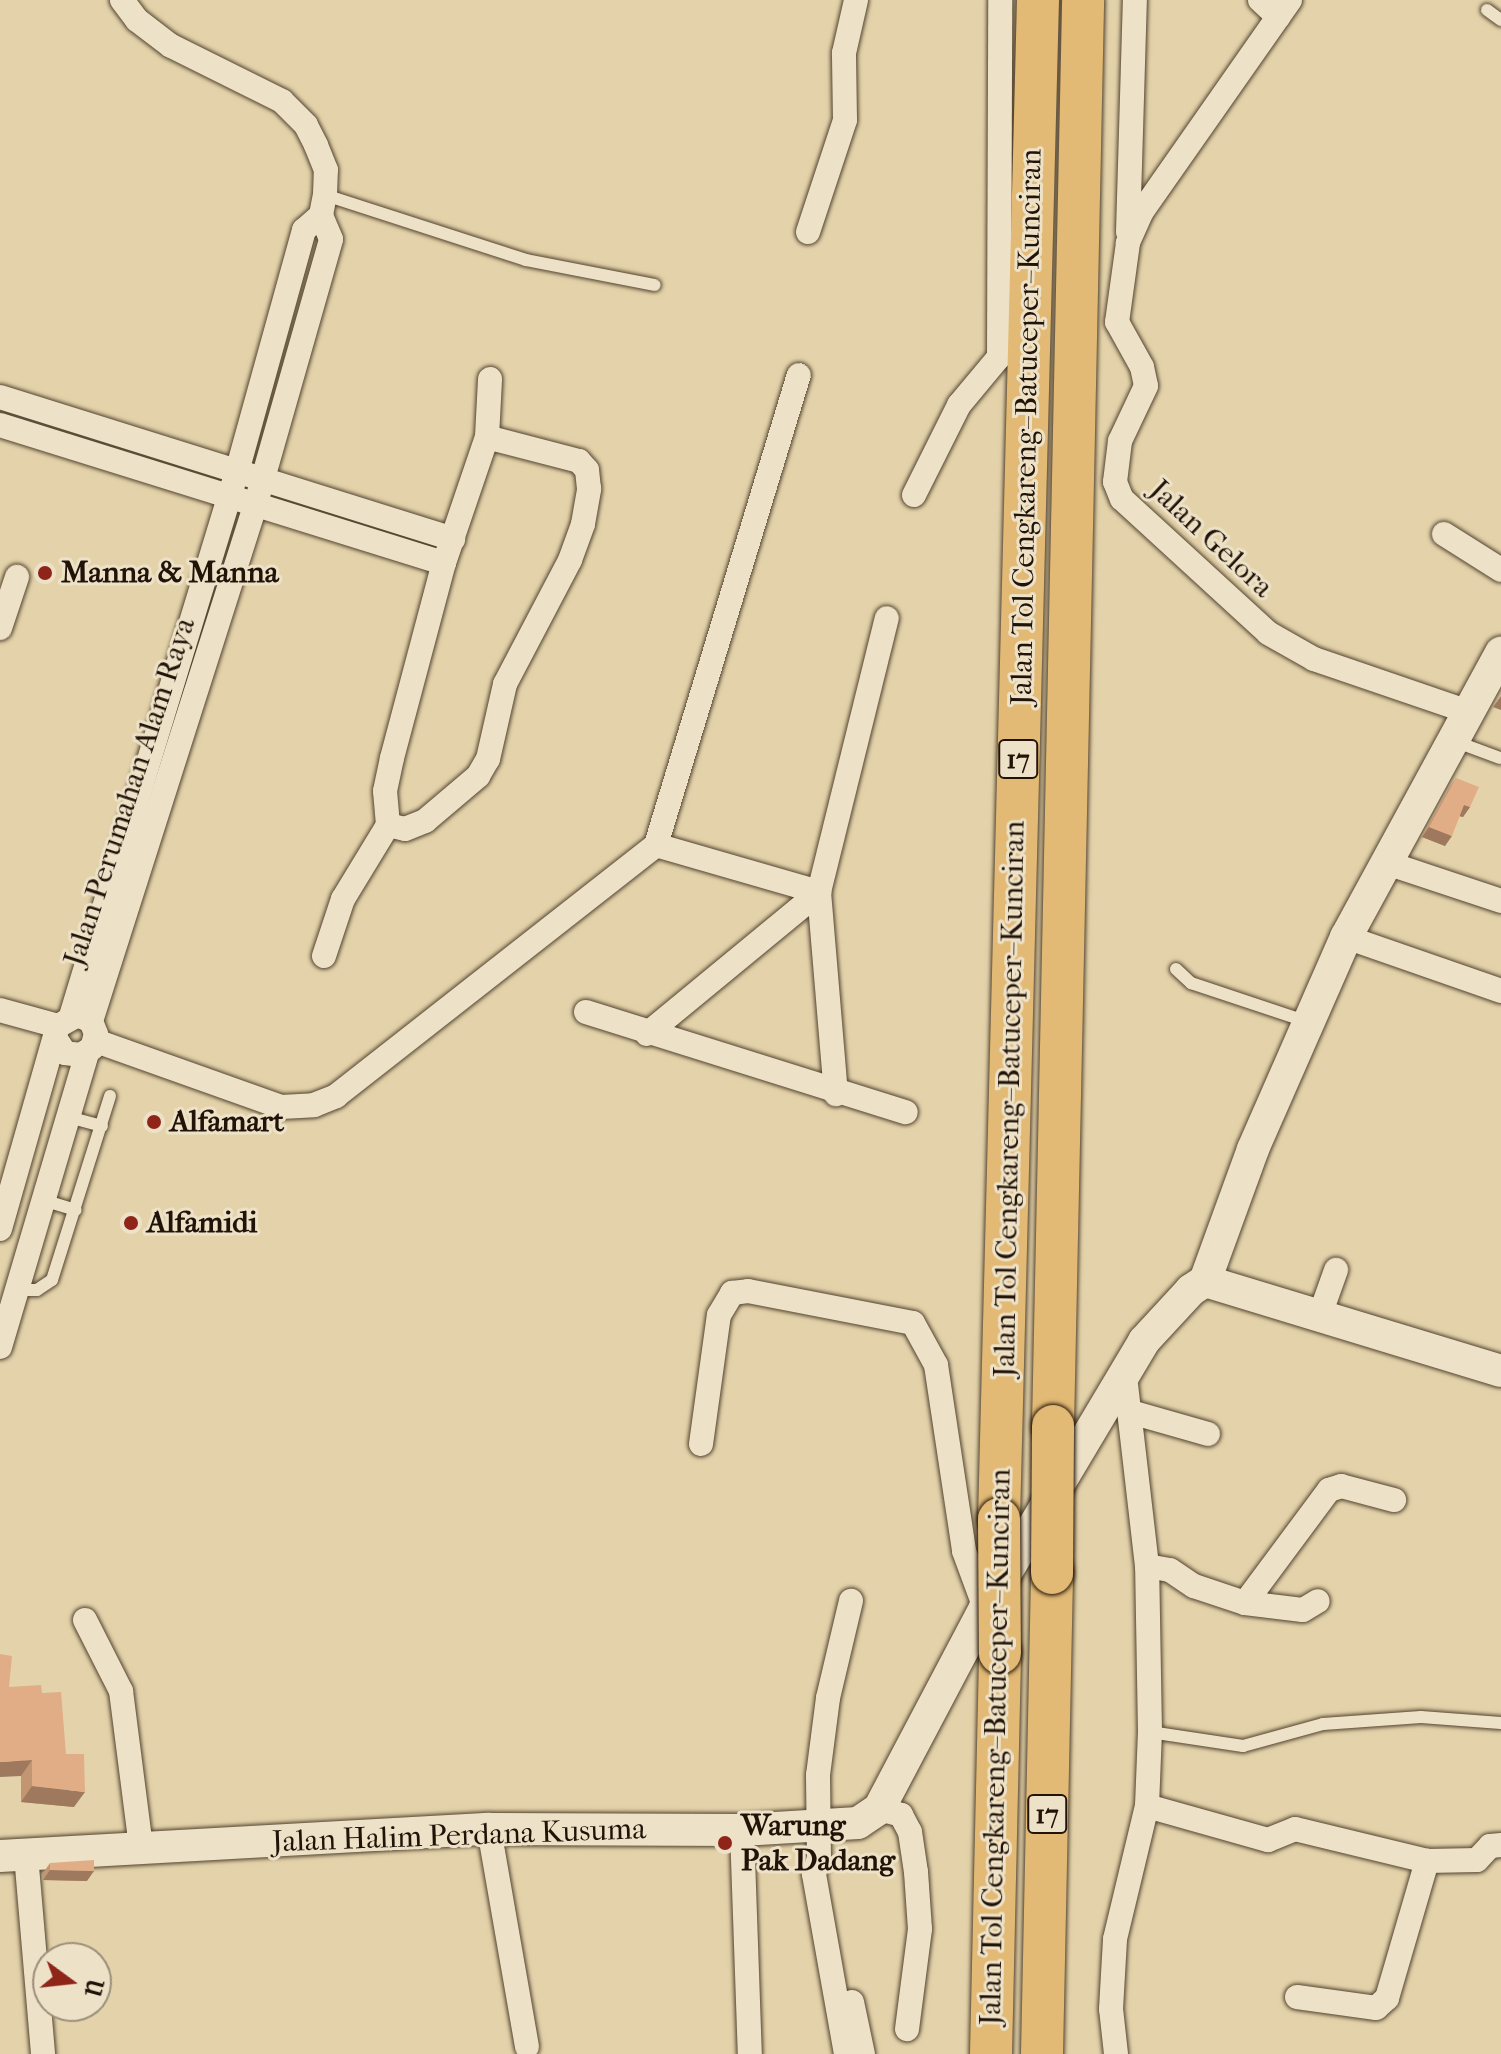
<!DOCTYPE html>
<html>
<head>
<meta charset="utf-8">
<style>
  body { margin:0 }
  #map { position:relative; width:1501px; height:2054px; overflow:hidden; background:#e4d3aa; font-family:"IM FELL French Canon",serif }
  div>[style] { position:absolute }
  .roads { filter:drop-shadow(0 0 2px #524330) drop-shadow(0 0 2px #524330) }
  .lane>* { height:12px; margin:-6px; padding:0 6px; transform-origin:6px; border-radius:6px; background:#ede2c8 }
  .street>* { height:24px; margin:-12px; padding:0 12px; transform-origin:12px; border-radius:12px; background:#ede2c8 }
  .secondary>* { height:32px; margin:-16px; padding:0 16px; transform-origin:16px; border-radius:16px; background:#ede2c8 }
  .highway>* { height:42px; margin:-21px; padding:0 21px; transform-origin:21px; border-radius:21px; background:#e2ba75 }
  .bridges { filter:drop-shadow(0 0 2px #221308) drop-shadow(0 0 2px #221308) }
  .highway-bridge>* { height:42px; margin:-21px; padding:0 21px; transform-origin:21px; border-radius:21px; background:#e2ba75 }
  .wall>* { inset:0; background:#c29573 }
  .shaded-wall>* { inset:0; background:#9e795e }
  .building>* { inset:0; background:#e1ad86 }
  .dots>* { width:22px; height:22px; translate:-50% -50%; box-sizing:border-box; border:4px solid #ede2c8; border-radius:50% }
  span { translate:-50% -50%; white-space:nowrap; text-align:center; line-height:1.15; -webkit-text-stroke:6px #ede2c8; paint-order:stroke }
  .shield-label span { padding:2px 6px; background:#ede2c8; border:2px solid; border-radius:6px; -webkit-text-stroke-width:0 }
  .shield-label { font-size:28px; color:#221308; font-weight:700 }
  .street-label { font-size:30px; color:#221308 }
  .poi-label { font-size:30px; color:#221308; font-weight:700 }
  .left { translate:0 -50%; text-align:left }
  .north { position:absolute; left:32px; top:1942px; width:80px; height:80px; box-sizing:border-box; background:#ede2c8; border:2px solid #9c8f7b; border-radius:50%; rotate:105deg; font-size:22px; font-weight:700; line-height:32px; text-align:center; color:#221308 }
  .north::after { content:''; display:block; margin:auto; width:28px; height:36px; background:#8f2418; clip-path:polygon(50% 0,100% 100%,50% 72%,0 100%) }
</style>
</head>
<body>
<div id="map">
  <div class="roads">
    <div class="lane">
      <i style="left:1487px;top:10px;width:17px;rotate:36deg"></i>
      <i style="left:325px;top:195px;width:211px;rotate:17.9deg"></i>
      <i style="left:526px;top:260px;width:131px;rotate:11deg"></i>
      <i style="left:1454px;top:741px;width:49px;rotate:20.3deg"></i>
      <i style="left:1176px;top:969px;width:21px;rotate:43deg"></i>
      <i style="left:1191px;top:983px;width:123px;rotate:18.4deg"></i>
      <i style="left:72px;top:1118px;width:31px;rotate:15deg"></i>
      <i style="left:46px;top:1201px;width:31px;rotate:17deg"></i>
      <i style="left:18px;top:1290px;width:19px"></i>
      <i style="left:37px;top:1290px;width:18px;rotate:-34deg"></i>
      <i style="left:52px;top:1280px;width:193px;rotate:-72.5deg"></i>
      <i style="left:1150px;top:1732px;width:94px;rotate:8.6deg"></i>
      <i style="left:1243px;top:1746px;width:83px;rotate:-15.4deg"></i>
      <i style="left:1323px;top:1724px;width:98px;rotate:-4.1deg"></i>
      <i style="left:1421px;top:1717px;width:80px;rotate:4.3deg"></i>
    </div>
    <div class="street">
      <i style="left:1260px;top:0;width:25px;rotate:43deg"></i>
      <i style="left:1290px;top:0;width:258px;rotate:125deg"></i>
      <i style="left:1142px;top:211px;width:35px;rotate:114deg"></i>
      <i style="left:1128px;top:243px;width:80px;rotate:97.9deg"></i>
      <i style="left:1117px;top:322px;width:51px;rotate:60.9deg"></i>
      <i style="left:1142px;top:367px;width:19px;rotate:78deg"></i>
      <i style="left:1146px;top:386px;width:61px;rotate:115.3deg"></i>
      <i style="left:1120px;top:441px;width:41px;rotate:97deg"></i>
      <i style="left:1115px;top:482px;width:18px;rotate:68deg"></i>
      <i style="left:1122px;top:499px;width:198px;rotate:42.5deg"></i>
      <i style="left:1268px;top:633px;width:53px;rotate:29.5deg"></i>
      <i style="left:1314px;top:659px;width:164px;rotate:18.9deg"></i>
      <i style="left:808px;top:232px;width:118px;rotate:-71.7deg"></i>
      <i style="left:845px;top:120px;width:67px;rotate:-90.9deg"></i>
      <i style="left:844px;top:53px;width:54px;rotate:-77.2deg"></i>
      <i style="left:1128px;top:232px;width:232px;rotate:-88.3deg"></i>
      <i style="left:0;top:397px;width:475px;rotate:17.4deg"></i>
      <i style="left:0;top:425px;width:465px;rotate:17.3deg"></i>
      <i style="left:914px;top:495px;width:101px;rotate:-63.4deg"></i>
      <i style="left:959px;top:405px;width:62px;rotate:-50.2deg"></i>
      <i style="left:999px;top:357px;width:357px;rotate:-89.8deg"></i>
      <i style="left:1444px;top:534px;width:67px;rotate:32.3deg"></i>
      <i style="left:0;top:628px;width:54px;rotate:-71.6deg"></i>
      <i style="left:388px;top:825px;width:17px;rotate:13deg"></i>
      <i style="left:405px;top:829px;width:22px;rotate:-22deg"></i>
      <i style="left:425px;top:821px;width:70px;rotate:-40.3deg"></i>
      <i style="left:478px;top:776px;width:20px;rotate:-60deg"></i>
      <i style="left:488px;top:759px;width:77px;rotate:-77.2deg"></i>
      <i style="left:505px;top:684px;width:140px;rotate:-62.3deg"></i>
      <i style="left:570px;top:560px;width:38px;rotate:-70deg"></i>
      <i style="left:583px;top:524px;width:36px;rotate:-80deg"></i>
      <i style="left:589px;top:489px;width:19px;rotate:-96deg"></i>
      <i style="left:587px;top:470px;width:12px;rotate:-132deg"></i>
      <i style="left:579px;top:461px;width:95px;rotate:-165.4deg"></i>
      <i style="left:656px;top:845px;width:170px;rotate:16.1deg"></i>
      <i style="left:819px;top:892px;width:203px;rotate:85.2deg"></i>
      <i style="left:1387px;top:863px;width:120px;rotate:18.4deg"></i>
      <i style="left:1346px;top:937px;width:164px;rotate:19.2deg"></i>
      <i style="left:324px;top:956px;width:60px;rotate:-71.6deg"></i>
      <i style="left:343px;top:899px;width:87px;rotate:-58.7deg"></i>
      <i style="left:388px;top:825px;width:34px;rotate:-95deg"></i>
      <i style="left:385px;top:791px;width:34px;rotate:-78deg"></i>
      <i style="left:392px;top:758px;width:202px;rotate:-75.1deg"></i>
      <i style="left:444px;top:563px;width:133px;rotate:-71.2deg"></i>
      <i style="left:487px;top:437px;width:58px;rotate:-87deg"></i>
      <i style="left:0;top:1010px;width:60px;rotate:15.4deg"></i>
      <i style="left:586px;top:1012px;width:335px;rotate:17.4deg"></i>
      <i style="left:71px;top:1016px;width:573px;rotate:-73.05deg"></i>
      <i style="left:238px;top:468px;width:247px;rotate:-74.5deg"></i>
      <i style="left:304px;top:230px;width:23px;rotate:-41deg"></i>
      <i style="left:321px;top:215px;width:20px;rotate:-79deg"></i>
      <i style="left:325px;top:195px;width:25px;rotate:-88deg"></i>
      <i style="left:326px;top:170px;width:27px;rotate:-112deg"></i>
      <i style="left:316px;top:145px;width:22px;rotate:-117deg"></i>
      <i style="left:306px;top:125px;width:34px;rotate:-135deg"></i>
      <i style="left:282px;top:101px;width:124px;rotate:-153.6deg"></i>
      <i style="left:171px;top:46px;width:43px;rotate:-142.6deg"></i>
      <i style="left:137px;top:20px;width:25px;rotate:-127deg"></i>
      <i style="left:91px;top:1021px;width:544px;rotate:-72.33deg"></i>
      <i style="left:256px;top:503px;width:274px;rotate:-74.1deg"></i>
      <i style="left:331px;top:239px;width:26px;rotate:-113deg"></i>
      <i style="left:647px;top:1034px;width:223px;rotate:-39.5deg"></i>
      <i style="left:819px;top:892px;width:282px;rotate:-76.1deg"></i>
      <i style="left:96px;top:1041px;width:196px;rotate:19.6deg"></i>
      <i style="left:281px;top:1107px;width:33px;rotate:-3deg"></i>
      <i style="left:314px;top:1105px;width:24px;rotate:-22deg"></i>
      <i style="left:336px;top:1096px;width:407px;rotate:-38.1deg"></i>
      <i style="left:656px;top:845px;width:491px;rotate:-73.1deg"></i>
      <i style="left:0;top:1229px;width:211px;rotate:-74.1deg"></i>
      <i style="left:58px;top:1026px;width:23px;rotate:-29deg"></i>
      <i style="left:78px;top:1015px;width:14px;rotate:25deg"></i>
      <i style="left:91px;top:1021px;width:14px;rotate:69deg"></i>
      <i style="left:96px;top:1034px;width:15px;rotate:106deg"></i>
      <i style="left:92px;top:1048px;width:13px;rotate:148deg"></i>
      <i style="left:81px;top:1055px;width:16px;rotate:-173deg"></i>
      <i style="left:65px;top:1053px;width:17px;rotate:-123deg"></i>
      <i style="left:1320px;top:1315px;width:48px;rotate:-70.4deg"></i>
      <i style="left:0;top:1347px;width:307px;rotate:-73.5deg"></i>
      <i style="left:1131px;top:1412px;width:80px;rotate:15.9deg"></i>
      <i style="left:701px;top:1444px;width:130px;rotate:-82.1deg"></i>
      <i style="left:719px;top:1315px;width:26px;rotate:-59deg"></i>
      <i style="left:732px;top:1293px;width:16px;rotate:-7deg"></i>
      <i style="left:748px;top:1291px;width:168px;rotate:11deg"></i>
      <i style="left:913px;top:1323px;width:48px;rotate:61.3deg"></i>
      <i style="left:936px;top:1365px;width:188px;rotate:81.4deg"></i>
      <i style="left:964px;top:1551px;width:61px;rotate:69.8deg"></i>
      <i style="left:1147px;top:1566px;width:23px;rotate:10deg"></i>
      <i style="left:1170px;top:1570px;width:29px;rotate:34deg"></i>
      <i style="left:1194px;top:1586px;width:54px;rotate:18.4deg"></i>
      <i style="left:1245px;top:1603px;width:141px;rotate:-53.4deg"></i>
      <i style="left:1329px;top:1490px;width:13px;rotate:-18deg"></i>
      <i style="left:1341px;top:1486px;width:55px;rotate:14.8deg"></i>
      <i style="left:1245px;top:1603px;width:58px;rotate:6.9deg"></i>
      <i style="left:1303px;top:1610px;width:17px;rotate:-31deg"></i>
      <i style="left:85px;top:1620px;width:80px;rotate:63.1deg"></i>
      <i style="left:121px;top:1691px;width:158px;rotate:82.7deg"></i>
      <i style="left:1147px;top:1806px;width:126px;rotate:15.7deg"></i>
      <i style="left:1268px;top:1840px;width:29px;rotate:-22deg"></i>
      <i style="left:1295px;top:1829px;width:136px;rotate:13.6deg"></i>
      <i style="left:1427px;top:1861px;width:50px;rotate:-1.1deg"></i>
      <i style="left:1477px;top:1860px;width:19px;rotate:-47deg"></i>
      <i style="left:1490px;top:1846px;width:11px;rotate:-5deg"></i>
      <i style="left:879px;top:1809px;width:23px;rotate:15deg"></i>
      <i style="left:901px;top:1815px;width:19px;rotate:62deg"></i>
      <i style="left:910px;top:1832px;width:40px;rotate:81.5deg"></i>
      <i style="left:916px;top:1872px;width:57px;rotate:86deg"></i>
      <i style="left:920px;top:1929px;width:101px;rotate:97.4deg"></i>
      <i style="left:489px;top:1829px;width:221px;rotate:80.1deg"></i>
      <i style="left:742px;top:1830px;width:224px;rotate:88deg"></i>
      <i style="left:26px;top:1855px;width:200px;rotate:85.1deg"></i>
      <i style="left:1297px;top:1997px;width:80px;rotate:7.9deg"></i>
      <i style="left:1376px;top:2008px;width:15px;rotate:-42deg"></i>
      <i style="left:1387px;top:1998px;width:143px;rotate:-73.7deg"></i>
      <i style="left:852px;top:2002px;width:53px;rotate:78.1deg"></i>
      <i style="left:846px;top:2054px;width:183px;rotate:-100.1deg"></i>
      <i style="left:814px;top:1874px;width:17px;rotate:-73deg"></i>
      <i style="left:819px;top:1858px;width:83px;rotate:-90.7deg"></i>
      <i style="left:818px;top:1775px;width:78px;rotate:-82.6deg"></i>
      <i style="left:828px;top:1698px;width:100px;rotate:-76.7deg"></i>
      <i style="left:1116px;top:2054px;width:45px;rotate:-96.3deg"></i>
      <i style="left:1111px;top:2009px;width:70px;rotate:-86.7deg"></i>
      <i style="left:1115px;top:1939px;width:137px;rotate:-76.5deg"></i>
      <i style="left:1147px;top:1806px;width:74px;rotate:-87.7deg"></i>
      <i style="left:1150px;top:1732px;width:166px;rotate:-91deg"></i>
      <i style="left:1147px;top:1566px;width:191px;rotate:-96.6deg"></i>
    </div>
    <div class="secondary">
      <i style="left:1205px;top:1281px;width:140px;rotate:-70deg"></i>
      <i style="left:1253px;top:1149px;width:232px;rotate:-66.3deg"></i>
      <i style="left:1346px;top:937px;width:324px;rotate:-61.4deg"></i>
      <i style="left:0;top:1856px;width:490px;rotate:-3.2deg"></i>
      <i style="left:489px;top:1829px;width:253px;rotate:0.2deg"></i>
      <i style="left:742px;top:1830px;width:116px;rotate:-3.5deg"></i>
      <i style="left:858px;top:1823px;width:25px;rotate:-34deg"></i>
      <i style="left:879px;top:1809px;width:227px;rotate:-62.2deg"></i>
      <i style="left:985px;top:1608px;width:311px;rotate:-59.2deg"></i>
      <i style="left:1144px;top:1341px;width:69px;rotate:-47.3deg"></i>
      <i style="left:1191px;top:1290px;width:17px;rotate:-33deg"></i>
      <i style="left:1205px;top:1281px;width:309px;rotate:16.9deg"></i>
    </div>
    <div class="highway">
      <i style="left:1053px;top:1426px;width:1426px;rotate:-88.79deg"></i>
      <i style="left:999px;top:1519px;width:1520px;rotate:-88.53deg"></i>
      <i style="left:991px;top:2054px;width:401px;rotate:-88.7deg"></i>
      <i style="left:1042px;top:2054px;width:481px;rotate:-88.8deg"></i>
    </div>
  </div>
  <div class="bridges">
    <div class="highway-bridge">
      <i style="left:999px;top:1519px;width:134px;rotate:89.6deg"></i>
      <i style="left:1052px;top:1573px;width:147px;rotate:-89.6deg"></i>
    </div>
  </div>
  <div class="wall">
    <i style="clip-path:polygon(1456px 778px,1470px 807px,1463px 817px,1459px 816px,1445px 846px,1422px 837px,1449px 788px)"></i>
    <i style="clip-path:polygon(9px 1687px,42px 1693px,74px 1807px,21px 1802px,21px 1776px)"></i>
    <i style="clip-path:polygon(50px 1863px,87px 1881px,43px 1880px,43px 1873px)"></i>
  </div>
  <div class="shaded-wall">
    <i style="clip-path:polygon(1501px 696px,1501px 710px,1493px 707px)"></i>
    <i style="clip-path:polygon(1464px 805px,1470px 807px,1463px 817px,1456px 815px)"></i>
    <i style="clip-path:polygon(1429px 827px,1452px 836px,1445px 846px,1422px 837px)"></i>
    <i style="clip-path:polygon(32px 1760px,21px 1776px,0 1777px,0 1762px)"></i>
    <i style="clip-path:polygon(32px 1786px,85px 1792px,74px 1807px,21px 1802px)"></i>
    <i style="clip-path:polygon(50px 1870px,94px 1871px,87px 1881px,43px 1880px)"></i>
  </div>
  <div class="building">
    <i style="clip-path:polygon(1456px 778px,1479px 787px,1470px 807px,1464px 805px,1452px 836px,1429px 827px)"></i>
    <i style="clip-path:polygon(0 1654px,12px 1656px,9px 1687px,41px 1685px,42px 1693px,61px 1692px,66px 1754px,84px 1754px,85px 1792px,32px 1786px,32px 1760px,0 1762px)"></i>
    <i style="clip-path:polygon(94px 1860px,94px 1871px,50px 1870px,50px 1863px)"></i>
  </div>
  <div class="dots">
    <i style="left:45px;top:573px;background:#8f2418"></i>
    <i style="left:154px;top:1122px;background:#8f2418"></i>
    <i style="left:131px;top:1223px;background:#8f2418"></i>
    <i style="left:725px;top:1843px;background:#8f2418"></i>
  </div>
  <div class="shield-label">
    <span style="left:1018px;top:759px">17</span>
    <span style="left:1047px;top:1814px">17</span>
  </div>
  <div class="street-label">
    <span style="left:1027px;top:427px;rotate:-89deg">Jalan Tol Cengkareng–Batuceper–Kunciran</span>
    <span style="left:1211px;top:539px;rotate:43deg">Jalan Gelora</span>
    <span style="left:130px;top:792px;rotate:-72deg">Jalan Perumahan Alam Raya</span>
    <span style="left:1010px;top:1099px;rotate:-89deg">Jalan Tol Cengkareng–Batuceper–Kunciran</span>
    <span style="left:996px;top:1747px;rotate:-89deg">Jalan Tol Cengkareng–Batuceper–Kunciran</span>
    <span style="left:459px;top:1836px;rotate:-2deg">Jalan Halim Perdana Kusuma</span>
  </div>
  <div class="poi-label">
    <span class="left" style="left:61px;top:573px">Manna &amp; Manna</span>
    <span class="left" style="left:170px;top:1122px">Alfamart</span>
    <span class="left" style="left:147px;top:1223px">Alfamidi</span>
    <span class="left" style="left:741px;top:1843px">Warung<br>Pak Dadang</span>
  </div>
  <div class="north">U</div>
</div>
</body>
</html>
